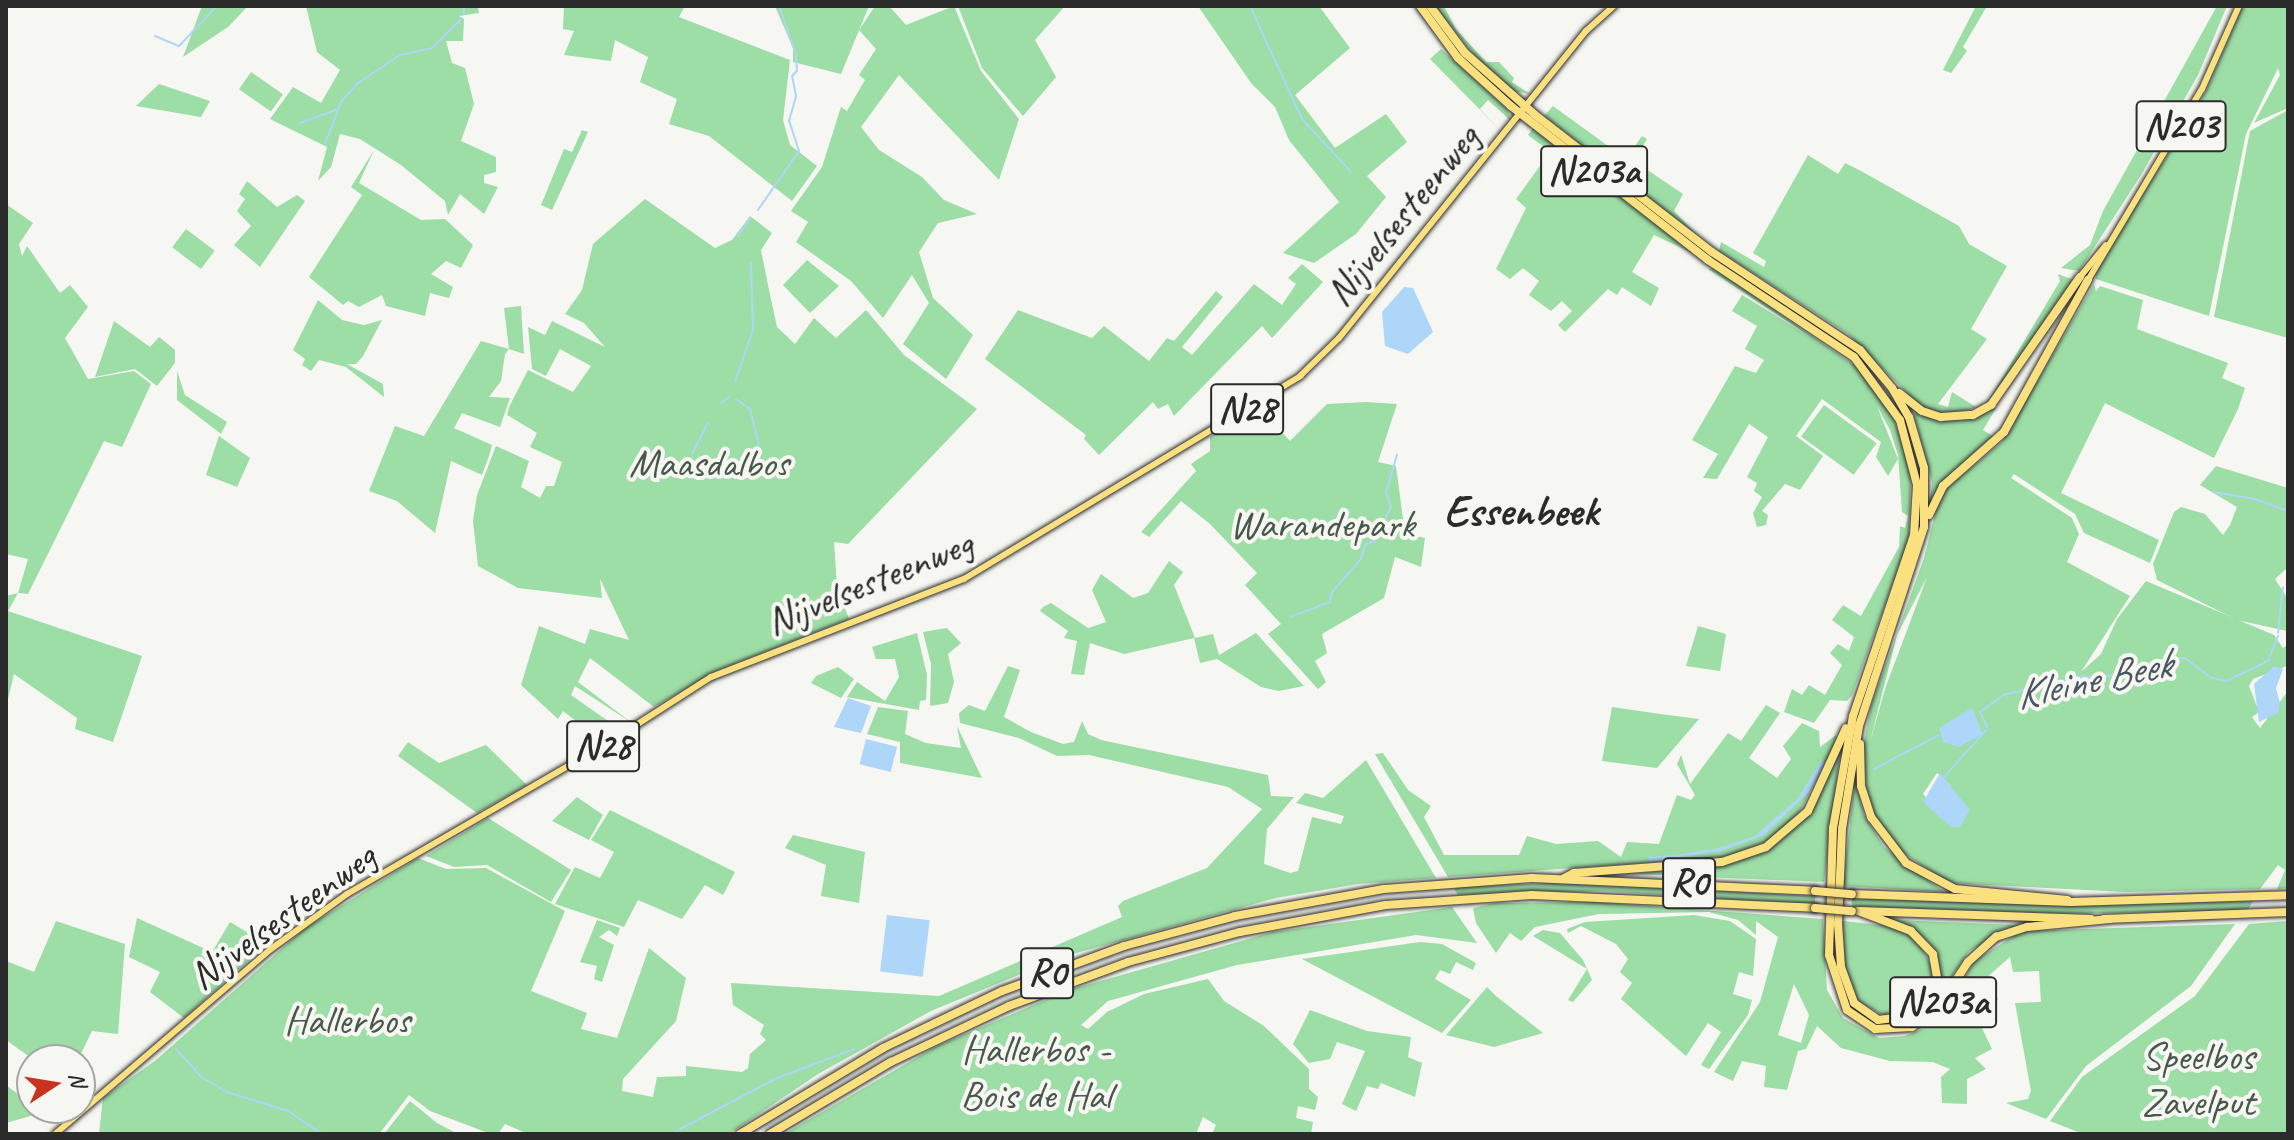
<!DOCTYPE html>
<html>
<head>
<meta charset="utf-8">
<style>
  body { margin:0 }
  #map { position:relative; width:2294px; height:1140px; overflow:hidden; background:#f6f6f2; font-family:Caveat,sans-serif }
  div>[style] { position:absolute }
  .green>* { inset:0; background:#9ddda6; transform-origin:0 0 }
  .water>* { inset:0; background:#add6f8; transform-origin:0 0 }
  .stream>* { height:2px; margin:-1px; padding:0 1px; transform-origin:1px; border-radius:1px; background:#add6f8 }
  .roads { filter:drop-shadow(0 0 2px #2b2b2b) drop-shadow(0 0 2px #2b2b2b) }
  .primary>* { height:6px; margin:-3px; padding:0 3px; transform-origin:3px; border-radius:3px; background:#fbe080 }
  .highway>* { height:8px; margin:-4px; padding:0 4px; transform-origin:4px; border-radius:4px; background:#fbe080 }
  .bridges { filter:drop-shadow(0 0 2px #2b2b2b) drop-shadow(0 0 2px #2b2b2b) }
  .highway-bridge>* { height:8px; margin:-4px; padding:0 4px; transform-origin:4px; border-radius:4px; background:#fbe080 }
  span { translate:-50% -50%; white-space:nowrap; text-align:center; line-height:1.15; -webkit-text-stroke:8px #f6f6f2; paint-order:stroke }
  .shield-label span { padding:2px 6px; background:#f6f6f2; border:2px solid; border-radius:6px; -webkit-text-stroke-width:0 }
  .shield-label { font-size:38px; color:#2b2b2b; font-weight:700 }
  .street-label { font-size:40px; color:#2b2b2b }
  .park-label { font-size:40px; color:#48584a }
  .water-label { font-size:42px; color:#4c565e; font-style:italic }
  .quarter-label { font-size:44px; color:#2b2b2b; font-weight:700 }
  .frame { position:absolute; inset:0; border:8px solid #2b2b2b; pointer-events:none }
  .north { position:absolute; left:16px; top:1044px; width:80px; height:80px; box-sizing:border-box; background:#f6f6f2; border:2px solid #a5a5a2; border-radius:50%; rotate:78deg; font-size:22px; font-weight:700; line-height:32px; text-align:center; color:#2b2b2b }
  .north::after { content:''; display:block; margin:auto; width:28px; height:36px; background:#c8321e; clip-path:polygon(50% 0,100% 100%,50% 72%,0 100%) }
</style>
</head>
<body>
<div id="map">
  <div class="green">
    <i style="clip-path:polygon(202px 6px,248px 6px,228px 27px,183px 57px)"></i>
    <i style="clip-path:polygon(306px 6px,478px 6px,479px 13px,459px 16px,464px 19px,463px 41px,446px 41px,452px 63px,465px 68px,474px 104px,461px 141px,496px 157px,496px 172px,484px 175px,484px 183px,498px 187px,484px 214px,460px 194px,448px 215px,445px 201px,401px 165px,360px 139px,340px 134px,331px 167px,318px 181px,327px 147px,270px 119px,293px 87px,321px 103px,340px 70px,317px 52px)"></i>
    <i style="clip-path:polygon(564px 6px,685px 6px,679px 17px,790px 60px,783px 120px,790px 145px,817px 166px,792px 201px,709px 136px,669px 124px,677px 99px,640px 82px,648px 57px,615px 40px,611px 61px,564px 55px,574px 31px,563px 29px)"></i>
    <i style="clip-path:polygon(775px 6px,869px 6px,841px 74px,793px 62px,793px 48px)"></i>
    <i style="clip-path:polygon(875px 6px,889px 6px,906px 25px,954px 6px,981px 71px,1019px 119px,999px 180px,899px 75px,861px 127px,879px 150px,922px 177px,944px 200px,977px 214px,938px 223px,919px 252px,933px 298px,973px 335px,946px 379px,903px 344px,929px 303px,912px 275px,883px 318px,851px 281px,796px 242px,808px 222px,791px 211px,822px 167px,841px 107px,847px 111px,865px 80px,859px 75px,876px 49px,859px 30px)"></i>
    <i style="clip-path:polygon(958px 6px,1065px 6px,1035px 40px,1056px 77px,1023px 116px,982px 68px)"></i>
    <i style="clip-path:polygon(1198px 6px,1319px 6px,1350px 48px,1295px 95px,1335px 148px,1386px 114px,1407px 142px,1367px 176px,1386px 197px,1356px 234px,1314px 263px,1283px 253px,1339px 202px,1289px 140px,1275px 107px,1251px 83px)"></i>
    <i style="clip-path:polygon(1435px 6px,1444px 6px,1456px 29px,1486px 62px,1499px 62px,1514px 78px,1512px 82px,1530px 94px,1512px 91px,1478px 60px)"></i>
    <i style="clip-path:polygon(1976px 6px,1987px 6px,1963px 47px,1967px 51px,1951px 73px,1943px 70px)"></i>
    <i style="clip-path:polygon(2217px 6px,2227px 6px,2198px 75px,2141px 175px,2079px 271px,2061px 268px,2090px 245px,2103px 211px)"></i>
    <i style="clip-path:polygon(2243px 6px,2288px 6px,2288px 108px,2254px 123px,2280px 75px,2278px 68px,2246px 134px,2209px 316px,2096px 279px,2095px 274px,2206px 91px)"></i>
    <i style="clip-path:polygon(1441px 49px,1508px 110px,1511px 121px,1488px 100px,1480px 109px,1502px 132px,1430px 59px)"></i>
    <i style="left:251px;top:72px;width:39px;height:21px;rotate:35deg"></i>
    <i style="clip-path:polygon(159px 84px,210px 101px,201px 117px,136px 106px)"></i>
    <i style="clip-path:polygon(1553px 106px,1626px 159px,1642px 136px,1647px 139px,1634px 161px,1683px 194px,1674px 211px,1697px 235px,1544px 116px)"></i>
    <i style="clip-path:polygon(2288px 110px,2288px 338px,2214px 317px,2250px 131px)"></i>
    <i style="clip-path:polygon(1533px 128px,1696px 255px,1654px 235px,1632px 272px,1659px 288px,1651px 306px,1622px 287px,1617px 295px,1608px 289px,1565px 332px,1558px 325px,1572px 311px,1562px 301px,1551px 311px,1529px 295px,1539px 281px,1523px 268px,1510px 279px,1496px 269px,1526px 208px,1516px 199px,1550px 152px,1560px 159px,1528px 135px)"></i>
    <i style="clip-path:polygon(582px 130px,588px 132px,552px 210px,541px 205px,564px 149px,572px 152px)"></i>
    <i style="clip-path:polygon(374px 150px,359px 183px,421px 220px,445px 219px,473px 245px,461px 268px,446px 261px,431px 274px,453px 287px,449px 298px,430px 293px,425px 316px,386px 306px,382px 295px,359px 307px,348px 301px,343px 305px,309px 277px,362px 195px,351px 187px)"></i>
    <i style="clip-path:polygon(1808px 155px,1838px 174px,1845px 163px,1861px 171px,1959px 226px,1969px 244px,2007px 266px,1971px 329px,1987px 339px,1938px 404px,1948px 407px,1952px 392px,1976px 407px,1949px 416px,1920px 406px,1848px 334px,1719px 251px,1721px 242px,1764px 267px,1766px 261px,1753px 253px)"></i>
    <i style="clip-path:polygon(247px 181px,277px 207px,297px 195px,305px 201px,260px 267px,234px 245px,251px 226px,237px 211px,245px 199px,239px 194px)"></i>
    <i style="clip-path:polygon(645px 199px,715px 248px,732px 240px,750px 216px,772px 233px,761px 250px,769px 290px,777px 327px,795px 344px,814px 318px,836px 338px,866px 310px,904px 355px,977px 409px,848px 544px,834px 542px,837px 587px,849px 619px,716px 671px,654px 707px,590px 658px,578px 682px,632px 723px,575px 686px,571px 695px,618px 728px,600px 740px,563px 711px,558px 719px,521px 685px,539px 626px,585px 644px,590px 629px,629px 640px,600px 579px,602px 598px,518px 588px,478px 566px,473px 521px,477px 495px,496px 446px,529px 461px,521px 487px,540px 498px,546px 486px,554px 486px,562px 462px,530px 447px,537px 433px,507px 415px,509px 407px,528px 370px,573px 392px,591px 366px,560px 349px,546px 376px,532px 369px,528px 327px,545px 335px,552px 321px,605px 347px,584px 323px,565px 314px,582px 290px,593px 244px)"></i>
    <i style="clip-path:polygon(6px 204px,33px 223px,19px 244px,22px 256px,27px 246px,60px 293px,70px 285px,88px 307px,65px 338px,88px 379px,134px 371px,151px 384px,122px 447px,104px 441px,28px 594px,18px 593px,8px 611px,142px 656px,113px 742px,75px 729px,77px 718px,14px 674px,6px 708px,6px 596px,18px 593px,28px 559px,6px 554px)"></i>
    <i style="left:186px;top:229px;width:36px;height:23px;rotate:37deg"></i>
    <i style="clip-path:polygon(807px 260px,839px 286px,810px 313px,783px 285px)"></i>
    <i style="clip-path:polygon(1302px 264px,1323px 282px,1272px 338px,1262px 326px,1174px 416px,1168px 404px,1158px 409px,1153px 402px,1099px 455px,1084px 439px,1086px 435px,985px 359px,1018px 310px,1092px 338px,1104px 326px,1149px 361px,1167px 338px,1174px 341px,1216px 291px,1223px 297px,1182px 347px,1192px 355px,1254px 284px,1282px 305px,1296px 284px,1288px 278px)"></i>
    <i style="clip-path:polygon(1714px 268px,1861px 370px,1891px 411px,1911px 470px,1909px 539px,1852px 695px,1847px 701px,1830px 700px,1814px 723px,1784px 712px,1792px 689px,1802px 695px,1809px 685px,1825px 695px,1842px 665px,1830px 653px,1838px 644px,1849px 651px,1854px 637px,1832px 620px,1843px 605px,1861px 616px,1899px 547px,1900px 526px,1905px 528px,1908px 516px,1902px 512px,1898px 455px,1890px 430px,1877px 406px,1898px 459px,1888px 476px,1876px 457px,1881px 442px,1822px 399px,1796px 436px,1823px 456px,1800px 490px,1785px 484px,1762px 511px,1768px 515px,1766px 525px,1757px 527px,1753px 513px,1762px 497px,1754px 491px,1757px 483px,1747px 477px,1768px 437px,1749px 424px,1717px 479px,1703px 478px,1718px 454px,1692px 440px,1735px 366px,1756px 373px,1764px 360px,1745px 349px,1757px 326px,1732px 311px,1742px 295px,1812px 338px,1708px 269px)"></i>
    <i style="clip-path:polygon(2058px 274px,2074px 280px,1999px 393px,1990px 398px,2060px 281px)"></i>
    <i style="clip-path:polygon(evenodd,2094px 284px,2096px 291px,2100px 286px,2143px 300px,2137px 329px,2228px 363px,2222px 378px,2245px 388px,2238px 409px,2214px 458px,2105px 403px,2061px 493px,2159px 540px,2150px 563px,2084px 533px,2075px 514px,2014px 474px,2011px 478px,2072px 518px,2079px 534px,2067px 562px,2130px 596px,2081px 672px,2101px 654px,2117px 619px,2146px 581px,2274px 635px,2283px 648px,2288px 645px,2287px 666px,2253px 679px,2249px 686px,2259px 712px,2252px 717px,2260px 728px,2288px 691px,2288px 888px,2277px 889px,2285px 870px,2278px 865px,2260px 889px,2126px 892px,1949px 883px,1900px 851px,1876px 819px,1866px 788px,1863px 747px,1871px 706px,1924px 558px,1940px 494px,2002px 442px,2094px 284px,1927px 577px,1886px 686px,1870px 742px,1897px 635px,1927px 577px,2094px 284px,1937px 773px,1951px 786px,1952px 827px,1923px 794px,1937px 773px)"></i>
    <i style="clip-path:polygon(318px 300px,342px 320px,364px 325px,382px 320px,363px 356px,356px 364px,347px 364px,383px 384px,384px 397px,346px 367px,319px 360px,311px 371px,302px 365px,305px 359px,293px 350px)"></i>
    <i style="clip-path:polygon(521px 306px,524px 354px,509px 349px,505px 354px,501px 381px,489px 397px,510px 398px,500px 427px,462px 413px,454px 428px,492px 445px,489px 456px,482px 475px,451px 461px,435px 533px,397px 501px,369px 491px,395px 426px,424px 436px,481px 341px,509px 349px,504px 308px)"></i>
    <i style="clip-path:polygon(114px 321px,150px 347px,159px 337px,175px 350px,175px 363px,157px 386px,135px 369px,95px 377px)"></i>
    <i style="clip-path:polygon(177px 371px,185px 395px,227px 422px,221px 434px,177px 400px)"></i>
    <i style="clip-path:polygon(1366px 402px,1397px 404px,1378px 462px,1396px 466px,1405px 534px,1425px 538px,1421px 567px,1395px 557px,1384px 598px,1322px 634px,1327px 653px,1315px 661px,1326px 682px,1318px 689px,1268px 634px,1281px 624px,1245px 585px,1257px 573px,1210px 524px,1181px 501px,1149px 537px,1141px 532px,1196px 471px,1191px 464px,1210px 451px,1210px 437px,1258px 407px,1290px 441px,1327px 404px)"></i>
    <i style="left:1824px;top:405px;width:65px;height:39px;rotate:36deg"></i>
    <i style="clip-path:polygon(1997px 407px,1983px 430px,1996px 438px,1930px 503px,1932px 482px,1914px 415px,1918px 411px,1959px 421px)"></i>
    <i style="clip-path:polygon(219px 436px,250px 458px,237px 487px,206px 475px)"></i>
    <i style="clip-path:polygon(2216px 466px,2288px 488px,2288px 567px,2275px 579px,2288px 599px,2287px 631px,2237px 620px,2157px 580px,2153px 564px,2174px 512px,2181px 507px,2205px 514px,2223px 535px,2230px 525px,2237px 507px,2200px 485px)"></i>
    <i style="clip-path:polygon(1169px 561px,1183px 572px,1174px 585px,1195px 638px,1213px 634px,1219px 655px,1256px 633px,1304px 686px,1279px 691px,1261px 687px,1217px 659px,1200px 663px,1194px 638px,1124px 654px,1090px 643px,1084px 675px,1071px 674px,1077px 641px,1064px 638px,1068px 631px,1040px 611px,1043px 607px,1051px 603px,1088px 628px,1106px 622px,1092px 590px,1101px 574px,1133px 598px,1148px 593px)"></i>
    <i style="clip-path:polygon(1698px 626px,1726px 634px,1720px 671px,1686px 666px)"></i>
    <i style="clip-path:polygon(947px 628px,961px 643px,948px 654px,954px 682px,948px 703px,930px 706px,931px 664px,923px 632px)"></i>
    <i style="clip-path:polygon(917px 633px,927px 675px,926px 700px,920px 701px,919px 710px,847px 697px,857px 682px,885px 701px,899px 677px,895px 659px,876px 659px,872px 647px)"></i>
    <i style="clip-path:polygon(1008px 666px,1020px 670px,1004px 717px,1031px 732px,1063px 744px,1074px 742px,1082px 721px,1088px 734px,1101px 740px,1268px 775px,1271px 796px,1294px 797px,1267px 829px,1264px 864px,1290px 873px,1298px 871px,1312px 817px,1341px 824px,1344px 816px,1296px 803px,1305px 793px,1323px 798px,1366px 760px,1436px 878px,1358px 884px,1276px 898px,1062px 957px,931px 1011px,818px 1074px,729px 1134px,528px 1134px,505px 1124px,498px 1134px,491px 1134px,430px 1111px,409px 1095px,379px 1134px,99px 1134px,103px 1098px,156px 1060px,304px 929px,418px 858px,446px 869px,486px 868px,565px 911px,531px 991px,587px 1013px,581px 1029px,617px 1038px,649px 948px,686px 978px,676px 1021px,623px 1079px,622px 1091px,653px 1097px,657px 1077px,686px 1076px,686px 1066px,742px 1072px,748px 1068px,750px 1054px,766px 1040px,760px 1034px,764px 1025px,733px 1005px,731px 983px,939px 996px,1122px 917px,1118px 906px,1123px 901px,1207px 868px,1262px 809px,1228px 787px,1089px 755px,1057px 756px,1019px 738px,960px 723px,959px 713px,969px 705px,985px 711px)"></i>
    <i style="clip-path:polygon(838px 667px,854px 679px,841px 698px,811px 683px,816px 676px)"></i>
    <i style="clip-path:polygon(1766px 705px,1780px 713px,1749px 758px,1777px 778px,1791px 759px,1783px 746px,1802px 723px,1819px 731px,1820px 747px,1836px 735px,1837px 741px,1799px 813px,1769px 840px,1729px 857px,1448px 877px,1375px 754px,1383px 753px,1408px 790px,1431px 806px,1424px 817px,1444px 855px,1519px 855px,1527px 836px,1556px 844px,1598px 841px,1621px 857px,1627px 842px,1659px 844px,1677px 795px,1691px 800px,1695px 795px,1677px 764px,1681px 755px,1690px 784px,1728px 733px,1741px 741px)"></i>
    <i style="clip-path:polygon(878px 707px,908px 711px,905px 734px,926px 743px,961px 748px,957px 726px,982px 778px,900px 763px,900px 742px,867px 734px)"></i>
    <i style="clip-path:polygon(1612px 707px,1660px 714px,1699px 719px,1657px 768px,1602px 761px)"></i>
    <i style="clip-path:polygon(408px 742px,439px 763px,486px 745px,527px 785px,477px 813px,398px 756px)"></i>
    <i style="clip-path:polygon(1840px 753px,1824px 882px,1634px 874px,1727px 864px,1777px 843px,1808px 814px)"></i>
    <i style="clip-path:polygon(1855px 779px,1864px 815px,1884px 847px,1944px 892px,1843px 886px)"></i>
    <i style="clip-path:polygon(577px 797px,603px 815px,589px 840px,552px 821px)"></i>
    <i style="clip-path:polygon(610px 810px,735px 872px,723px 895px,705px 885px,682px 919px,638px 900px,624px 927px,555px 904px,575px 867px,600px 878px,614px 852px,591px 840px)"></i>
    <i style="clip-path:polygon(488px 818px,571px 870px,551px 902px,487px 865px,454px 867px,426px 856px)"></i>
    <i style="clip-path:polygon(793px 835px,865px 852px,859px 903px,821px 896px,826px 865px,785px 848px)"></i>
    <i style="clip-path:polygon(1553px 883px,1815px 896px,1815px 905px,1604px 891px,1458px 895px,1453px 887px)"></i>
    <i style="clip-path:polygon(1852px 898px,2074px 906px,2253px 901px,2247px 911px,2025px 914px,1852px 907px)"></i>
    <i style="clip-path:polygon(evenodd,1593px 902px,1823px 919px,1827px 990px,1843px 1018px,1879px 1038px,1905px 1036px,1937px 1023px,1975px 961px,2021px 931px,2235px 924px,2191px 986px,2086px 1066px,2046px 1119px,2006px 1103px,2028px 1099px,2031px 1091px,2015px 1003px,2041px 1002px,2039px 971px,2013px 972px,2010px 957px,1985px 979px,1998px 999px,1980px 1024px,1992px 1049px,1975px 1058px,1986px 1069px,1967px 1079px,1967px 1104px,1942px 1103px,1941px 1077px,1950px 1069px,1933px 1062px,1890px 1061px,1841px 1048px,1817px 1026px,1806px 1049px,1798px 1051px,1787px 1090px,1764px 1087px,1766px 1066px,1742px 1061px,1733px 1081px,1714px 1072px,1760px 1002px,1778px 937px,1756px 921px,1756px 935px,1738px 920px,1709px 912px,1599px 914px,1535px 927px,1521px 941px,1510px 933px,1496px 953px,1476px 923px,1473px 908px,1495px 903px,1593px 902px,1794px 984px,1809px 1015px,1801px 1043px,1778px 1035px,1794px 984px)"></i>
    <i style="clip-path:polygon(1452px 907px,1477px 943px,1416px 935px,1237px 965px,1108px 1001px,1081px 1025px,1088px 1029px,1107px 1012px,1144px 994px,1208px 979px,1224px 1001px,1264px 1026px,1309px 1069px,1309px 1089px,1318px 1097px,1315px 1110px,1298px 1106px,1296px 1118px,1313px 1122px,1311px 1134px,1212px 1134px,1216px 1125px,1203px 1117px,1196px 1134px,784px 1134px,937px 1046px,1069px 990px,1273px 932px)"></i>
    <i style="clip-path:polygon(1694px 915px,1730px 921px,1756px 939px,1753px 976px,1739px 972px,1733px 994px,1752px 1000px,1748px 1015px,1709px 1069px,1701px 1065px,1721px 1032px,1708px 1023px,1686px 1056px,1621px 999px,1632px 983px,1620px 972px,1628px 959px,1616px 944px,1581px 926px,1568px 933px,1567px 929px,1585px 922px)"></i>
    <i style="clip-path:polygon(137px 918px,212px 952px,230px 922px,267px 944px,184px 1018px,150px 992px,160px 972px,129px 957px)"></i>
    <i style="clip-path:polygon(1832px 919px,1847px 996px,1863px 1015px,1888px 1023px,1924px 1011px,1940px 976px,1930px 944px,1895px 920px,2018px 925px,1969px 951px,1926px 1014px,1893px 1027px,1875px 1025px,1850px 1007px,1835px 967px)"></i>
    <i style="clip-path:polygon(597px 920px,620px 928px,617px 936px,609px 930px,599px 937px,614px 945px,602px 982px,594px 979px,597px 966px,580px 962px)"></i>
    <i style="clip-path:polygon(56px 921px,125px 944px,118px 1034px,92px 1031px,78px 1060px,34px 1060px,6px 1040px,6px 961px,34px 972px)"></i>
    <i style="clip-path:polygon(1843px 921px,1890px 926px,1917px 940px,1935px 972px,1923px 1003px,1905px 1016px,1885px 1016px,1857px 1001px,1844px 962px)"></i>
    <i style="clip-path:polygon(2288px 921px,2288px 1134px,2083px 1134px,2050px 1121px,2082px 1077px,2195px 996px,2249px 924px)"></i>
    <i style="clip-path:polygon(1543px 930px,1560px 933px,1583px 960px,1592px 980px,1573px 1002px,1568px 1000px,1587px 969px,1533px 936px)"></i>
    <i style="clip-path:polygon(1420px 942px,1442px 944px,1476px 963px,1473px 970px,1456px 962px,1450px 974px,1440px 970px,1435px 979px,1471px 1000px,1442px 1033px,1302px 959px)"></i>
    <i style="clip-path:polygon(1487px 987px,1496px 996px,1543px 1033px,1494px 1047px,1446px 1035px)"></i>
    <i style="clip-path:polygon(1310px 1010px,1367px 1031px,1411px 1037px,1408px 1057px,1422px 1063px,1415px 1097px,1381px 1083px,1378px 1089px,1367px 1086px,1356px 1111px,1342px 1104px,1365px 1051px,1337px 1042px,1330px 1059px,1309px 1063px,1293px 1044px)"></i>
    <i style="clip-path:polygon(6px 1085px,32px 1105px,34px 1115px,6px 1123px)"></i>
    <i style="clip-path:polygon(410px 1101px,437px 1123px,458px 1134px,384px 1134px)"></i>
  </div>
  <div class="water">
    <i style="clip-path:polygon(1404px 287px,1413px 288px,1433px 332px,1408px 354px,1385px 346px,1382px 312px)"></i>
    <i style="clip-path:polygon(2274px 666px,2283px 669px,2276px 688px,2280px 703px,2278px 713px,2259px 722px,2254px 684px)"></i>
    <i style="clip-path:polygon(848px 698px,871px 706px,861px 733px,834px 727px)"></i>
    <i style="clip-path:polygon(1972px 708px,1983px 734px,1959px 747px,1943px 742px,1939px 728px)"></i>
    <i style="left:866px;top:739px;width:32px;height:26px;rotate:14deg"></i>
    <i style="clip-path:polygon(1821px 761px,1826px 764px,1811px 790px,1764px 835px,1721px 851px,1649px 862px,1648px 857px,1707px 852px,1755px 836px,1798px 798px)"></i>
    <i style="clip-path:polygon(1940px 773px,1970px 810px,1960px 827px,1951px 827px,1923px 802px)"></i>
    <i style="left:887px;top:915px;width:43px;height:57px;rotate:7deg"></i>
  </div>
  <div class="stream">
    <i style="left:1250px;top:6px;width:124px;rotate:65.3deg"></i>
    <i style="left:1302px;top:119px;width:72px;rotate:47.2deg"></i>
    <i style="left:464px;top:14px;width:8px;rotate:-90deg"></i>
    <i style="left:155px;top:36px;width:26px;rotate:23deg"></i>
    <i style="left:179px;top:46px;width:55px;rotate:-46.5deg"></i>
    <i style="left:300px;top:123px;width:38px;rotate:-20deg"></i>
    <i style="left:325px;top:144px;width:45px;rotate:-69.1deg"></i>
    <i style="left:341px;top:102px;width:25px;rotate:-48deg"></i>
    <i style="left:358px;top:83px;width:50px;rotate:-33.7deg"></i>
    <i style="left:400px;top:55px;width:33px;rotate:-12deg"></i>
    <i style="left:432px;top:48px;width:42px;rotate:-45deg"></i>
    <i style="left:758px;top:210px;width:72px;rotate:-55.2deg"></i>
    <i style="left:799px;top:151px;width:32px;rotate:-108deg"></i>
    <i style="left:789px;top:121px;width:26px;rotate:-74deg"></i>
    <i style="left:796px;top:96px;width:20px;rotate:-101deg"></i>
    <i style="left:792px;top:76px;width:7px;rotate:-45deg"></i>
    <i style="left:797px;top:71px;width:16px;rotate:-94deg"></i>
    <i style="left:796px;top:55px;width:52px;rotate:-109.1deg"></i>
    <i style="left:738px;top:236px;width:22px;rotate:-56deg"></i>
    <i style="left:735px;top:382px;width:55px;rotate:-70.9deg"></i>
    <i style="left:753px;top:330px;width:68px;rotate:-91.7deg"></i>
    <i style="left:736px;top:399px;width:17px;rotate:36deg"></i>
    <i style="left:750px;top:409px;width:38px;rotate:76deg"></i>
    <i style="left:720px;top:404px;width:11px;rotate:-38deg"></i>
    <i style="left:692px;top:454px;width:35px;rotate:-63deg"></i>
    <i style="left:2213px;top:492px;width:43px;rotate:9.5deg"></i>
    <i style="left:2255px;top:499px;width:35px;rotate:20deg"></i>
    <i style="left:1290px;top:617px;width:43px;rotate:-20.6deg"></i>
    <i style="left:1330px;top:602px;width:10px;rotate:-79deg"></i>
    <i style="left:1332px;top:592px;width:43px;rotate:-48.8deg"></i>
    <i style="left:1360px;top:560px;width:17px;rotate:-69deg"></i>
    <i style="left:1366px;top:544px;width:9px;rotate:-18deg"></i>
    <i style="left:1375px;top:541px;width:38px;rotate:-65deg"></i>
    <i style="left:1391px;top:507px;width:15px;rotate:-110deg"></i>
    <i style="left:1386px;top:493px;width:40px;rotate:-74deg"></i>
    <i style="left:2278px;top:633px;width:46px;rotate:-83.8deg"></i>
    <i style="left:1987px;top:727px;width:17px;rotate:-115deg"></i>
    <i style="left:1980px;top:712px;width:29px;rotate:-36deg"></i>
    <i style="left:2003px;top:695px;width:76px;rotate:-13.7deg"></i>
    <i style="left:2077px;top:677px;width:58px;rotate:-2deg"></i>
    <i style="left:2135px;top:675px;width:15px;rotate:-16deg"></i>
    <i style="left:2149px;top:671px;width:16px;rotate:-43deg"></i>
    <i style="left:2161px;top:660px;width:24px;rotate:-5deg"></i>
    <i style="left:2185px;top:658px;width:34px;rotate:37deg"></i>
    <i style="left:2212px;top:678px;width:14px;rotate:12deg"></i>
    <i style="left:2226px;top:681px;width:47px;rotate:-25.5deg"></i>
    <i style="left:2268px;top:661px;width:27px;rotate:-68deg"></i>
    <i style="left:1874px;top:769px;width:73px;rotate:-27.6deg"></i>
    <i style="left:1944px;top:777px;width:64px;rotate:-48.1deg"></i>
    <i style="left:1686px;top:854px;width:30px;rotate:-8deg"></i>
    <i style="left:176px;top:1049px;width:38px;rotate:48deg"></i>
    <i style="left:201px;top:1077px;width:30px;rotate:30deg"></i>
    <i style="left:227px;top:1092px;width:64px;rotate:17.3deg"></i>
    <i style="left:288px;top:1111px;width:41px;rotate:34.1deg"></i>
    <i style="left:680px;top:1129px;width:110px;rotate:-27.7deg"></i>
    <i style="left:777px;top:1078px;width:82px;rotate:-20.6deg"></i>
    <i style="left:673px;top:1134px;width:4px;rotate:-34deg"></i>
  </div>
  <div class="roads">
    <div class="primary">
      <i style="left:2080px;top:277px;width:41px;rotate:-50.9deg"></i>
      <i style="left:2088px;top:280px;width:222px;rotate:-59.2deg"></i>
      <i style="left:2202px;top:89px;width:91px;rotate:-66deg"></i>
      <i style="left:55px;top:1134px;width:284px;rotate:-40.6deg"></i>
      <i style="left:271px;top:949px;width:94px;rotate:-35.9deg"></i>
      <i style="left:347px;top:894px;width:302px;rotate:-30.1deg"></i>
      <i style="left:608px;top:743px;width:122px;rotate:-32.7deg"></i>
      <i style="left:711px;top:677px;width:271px;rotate:-21.2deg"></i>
      <i style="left:964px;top:579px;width:393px;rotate:-31.1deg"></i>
      <i style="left:1300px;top:376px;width:54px;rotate:-44.3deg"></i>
      <i style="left:1339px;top:338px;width:394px;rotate:-51.2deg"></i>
      <i style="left:1586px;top:31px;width:38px;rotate:-42deg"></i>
    </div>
    <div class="highway">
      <i style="left:1420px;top:6px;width:64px;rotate:53.8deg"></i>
      <i style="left:1458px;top:58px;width:72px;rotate:42.2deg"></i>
      <i style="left:1511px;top:106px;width:250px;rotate:38deg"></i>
      <i style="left:1708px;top:260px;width:175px;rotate:33.6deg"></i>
      <i style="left:1854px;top:357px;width:78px;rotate:53.9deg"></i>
      <i style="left:1900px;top:420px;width:67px;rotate:75.3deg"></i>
      <i style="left:1917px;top:485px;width:50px;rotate:93.4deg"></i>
      <i style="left:1914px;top:535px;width:191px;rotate:108.6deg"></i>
      <i style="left:1853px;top:716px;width:114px;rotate:100.1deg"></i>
      <i style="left:1833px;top:828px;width:127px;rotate:91.8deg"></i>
      <i style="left:1829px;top:955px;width:58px;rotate:71.9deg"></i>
      <i style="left:1847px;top:1010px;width:34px;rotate:34deg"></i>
      <i style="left:1875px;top:1029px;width:37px;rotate:-3deg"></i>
      <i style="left:1912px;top:1027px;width:31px;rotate:-36deg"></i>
      <i style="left:1937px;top:1009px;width:56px;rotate:-56.6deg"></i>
      <i style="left:1968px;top:962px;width:38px;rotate:-42deg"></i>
      <i style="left:1996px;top:937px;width:33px;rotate:-18deg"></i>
      <i style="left:2027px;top:927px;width:83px;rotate:-5.5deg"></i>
      <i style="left:1430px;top:6px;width:59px;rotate:53.3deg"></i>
      <i style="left:1465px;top:53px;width:92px;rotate:41.5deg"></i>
      <i style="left:1534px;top:114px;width:225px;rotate:37.8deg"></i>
      <i style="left:1712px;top:252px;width:178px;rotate:33.5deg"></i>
      <i style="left:1860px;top:350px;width:50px;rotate:49.9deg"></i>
      <i style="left:1892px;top:388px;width:34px;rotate:60deg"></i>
      <i style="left:1909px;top:417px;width:53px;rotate:73.6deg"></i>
      <i style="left:1924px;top:468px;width:59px;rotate:90deg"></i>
      <i style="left:1924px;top:527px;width:209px;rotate:108.1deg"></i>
      <i style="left:1859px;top:726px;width:104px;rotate:99.4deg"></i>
      <i style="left:1842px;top:829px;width:95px;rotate:92.4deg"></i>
      <i style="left:1838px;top:924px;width:43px;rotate:86deg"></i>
      <i style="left:1841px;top:967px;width:38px;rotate:70deg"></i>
      <i style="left:1854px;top:1003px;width:29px;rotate:35deg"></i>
      <i style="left:1878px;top:1020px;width:38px;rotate:-7deg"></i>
      <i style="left:1916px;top:1015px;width:21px;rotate:-43deg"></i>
      <i style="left:1931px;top:1001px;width:19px;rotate:-69deg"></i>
      <i style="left:1938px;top:983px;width:29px;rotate:-100deg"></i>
      <i style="left:1933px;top:954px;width:32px;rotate:-134deg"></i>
      <i style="left:1911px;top:931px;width:57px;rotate:-159.3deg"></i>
      <i style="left:1899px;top:393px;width:29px;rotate:38deg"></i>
      <i style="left:1922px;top:411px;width:20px;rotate:18deg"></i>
      <i style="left:1941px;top:417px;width:32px;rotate:-4deg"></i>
      <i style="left:1973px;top:415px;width:21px;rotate:-29deg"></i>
      <i style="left:1991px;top:405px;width:156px;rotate:-55.2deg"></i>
      <i style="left:1929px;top:515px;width:32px;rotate:-64deg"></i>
      <i style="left:1943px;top:486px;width:81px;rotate:-41.5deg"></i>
      <i style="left:2004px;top:432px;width:174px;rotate:-61.1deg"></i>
      <i style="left:1860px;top:744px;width:42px;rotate:88.6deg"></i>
      <i style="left:1861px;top:786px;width:33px;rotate:72deg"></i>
      <i style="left:1871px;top:817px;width:58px;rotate:52.7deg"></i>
      <i style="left:1906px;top:863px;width:55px;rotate:28deg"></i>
      <i style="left:1955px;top:889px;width:113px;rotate:5.6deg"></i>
      <i style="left:1564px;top:878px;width:11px;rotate:-27deg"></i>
      <i style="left:1574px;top:873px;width:148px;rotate:-4.3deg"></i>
      <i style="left:1722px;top:862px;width:46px;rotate:-18.8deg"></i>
      <i style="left:1766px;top:847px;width:55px;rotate:-40.6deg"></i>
      <i style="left:1808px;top:811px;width:91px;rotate:-65.4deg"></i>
      <i style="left:1852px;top:894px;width:219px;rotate:2.1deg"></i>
      <i style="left:2071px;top:902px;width:217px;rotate:-1.8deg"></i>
      <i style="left:1860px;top:911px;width:231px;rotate:2deg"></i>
      <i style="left:2104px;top:919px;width:184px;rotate:-2.2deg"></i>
      <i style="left:740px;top:1134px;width:167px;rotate:-31deg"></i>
      <i style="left:883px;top:1048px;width:132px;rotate:-25.6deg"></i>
      <i style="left:1002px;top:991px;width:130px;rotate:-20.2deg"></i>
      <i style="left:1124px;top:946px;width:115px;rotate:-15.1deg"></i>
      <i style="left:1235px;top:916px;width:151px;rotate:-10.3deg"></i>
      <i style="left:1384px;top:889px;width:148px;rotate:-4.3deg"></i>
      <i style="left:1532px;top:878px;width:283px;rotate:2.6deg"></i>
      <i style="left:770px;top:1134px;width:141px;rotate:-30.8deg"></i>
      <i style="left:891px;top:1062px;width:131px;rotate:-25.4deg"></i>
      <i style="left:1009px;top:1006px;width:127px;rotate:-20.3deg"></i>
      <i style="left:1128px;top:962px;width:116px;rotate:-15deg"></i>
      <i style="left:1240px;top:932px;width:148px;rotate:-10.5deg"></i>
      <i style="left:1386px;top:905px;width:146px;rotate:-3.9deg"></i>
      <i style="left:1532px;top:895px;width:283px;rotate:2.6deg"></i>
    </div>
  </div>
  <div class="bridges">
    <div class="highway-bridge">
      <i style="left:1815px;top:891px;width:37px;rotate:5deg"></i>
      <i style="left:1815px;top:908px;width:37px;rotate:5deg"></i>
    </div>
  </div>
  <div class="shield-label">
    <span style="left:2181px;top:126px">N203</span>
    <span style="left:1594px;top:171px">N203a</span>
    <span style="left:1247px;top:409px">N28</span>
    <span style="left:603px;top:746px">N28</span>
    <span style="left:1689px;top:883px">R0</span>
    <span style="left:1047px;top:973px">R0</span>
    <span style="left:1943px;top:1002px">N203a</span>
  </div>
  <div class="street-label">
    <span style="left:1402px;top:215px;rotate:-51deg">Nijvelsesteenweg</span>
    <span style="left:869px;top:582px;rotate:-22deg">Nijvelsesteenweg</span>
    <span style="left:282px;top:916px;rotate:-36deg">Nijvelsesteenweg</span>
  </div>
  <div class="park-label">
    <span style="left:709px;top:463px">Maasdalbos</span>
    <span style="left:1322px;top:524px">Warandepark</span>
    <span style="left:347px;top:1020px">Hallerbos</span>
    <span style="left:1036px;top:1072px">Hallerbos -<br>Bois de Hal</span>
    <span style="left:2198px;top:1079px">Speelbos<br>Zavelput</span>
  </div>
  <div class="water-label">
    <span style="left:2093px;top:680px;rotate:-12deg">Kleine Beek</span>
  </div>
  <div class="quarter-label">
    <span style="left:1521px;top:511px">Essenbeek</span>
  </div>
  <div class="frame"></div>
  <div class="north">N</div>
</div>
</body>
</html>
